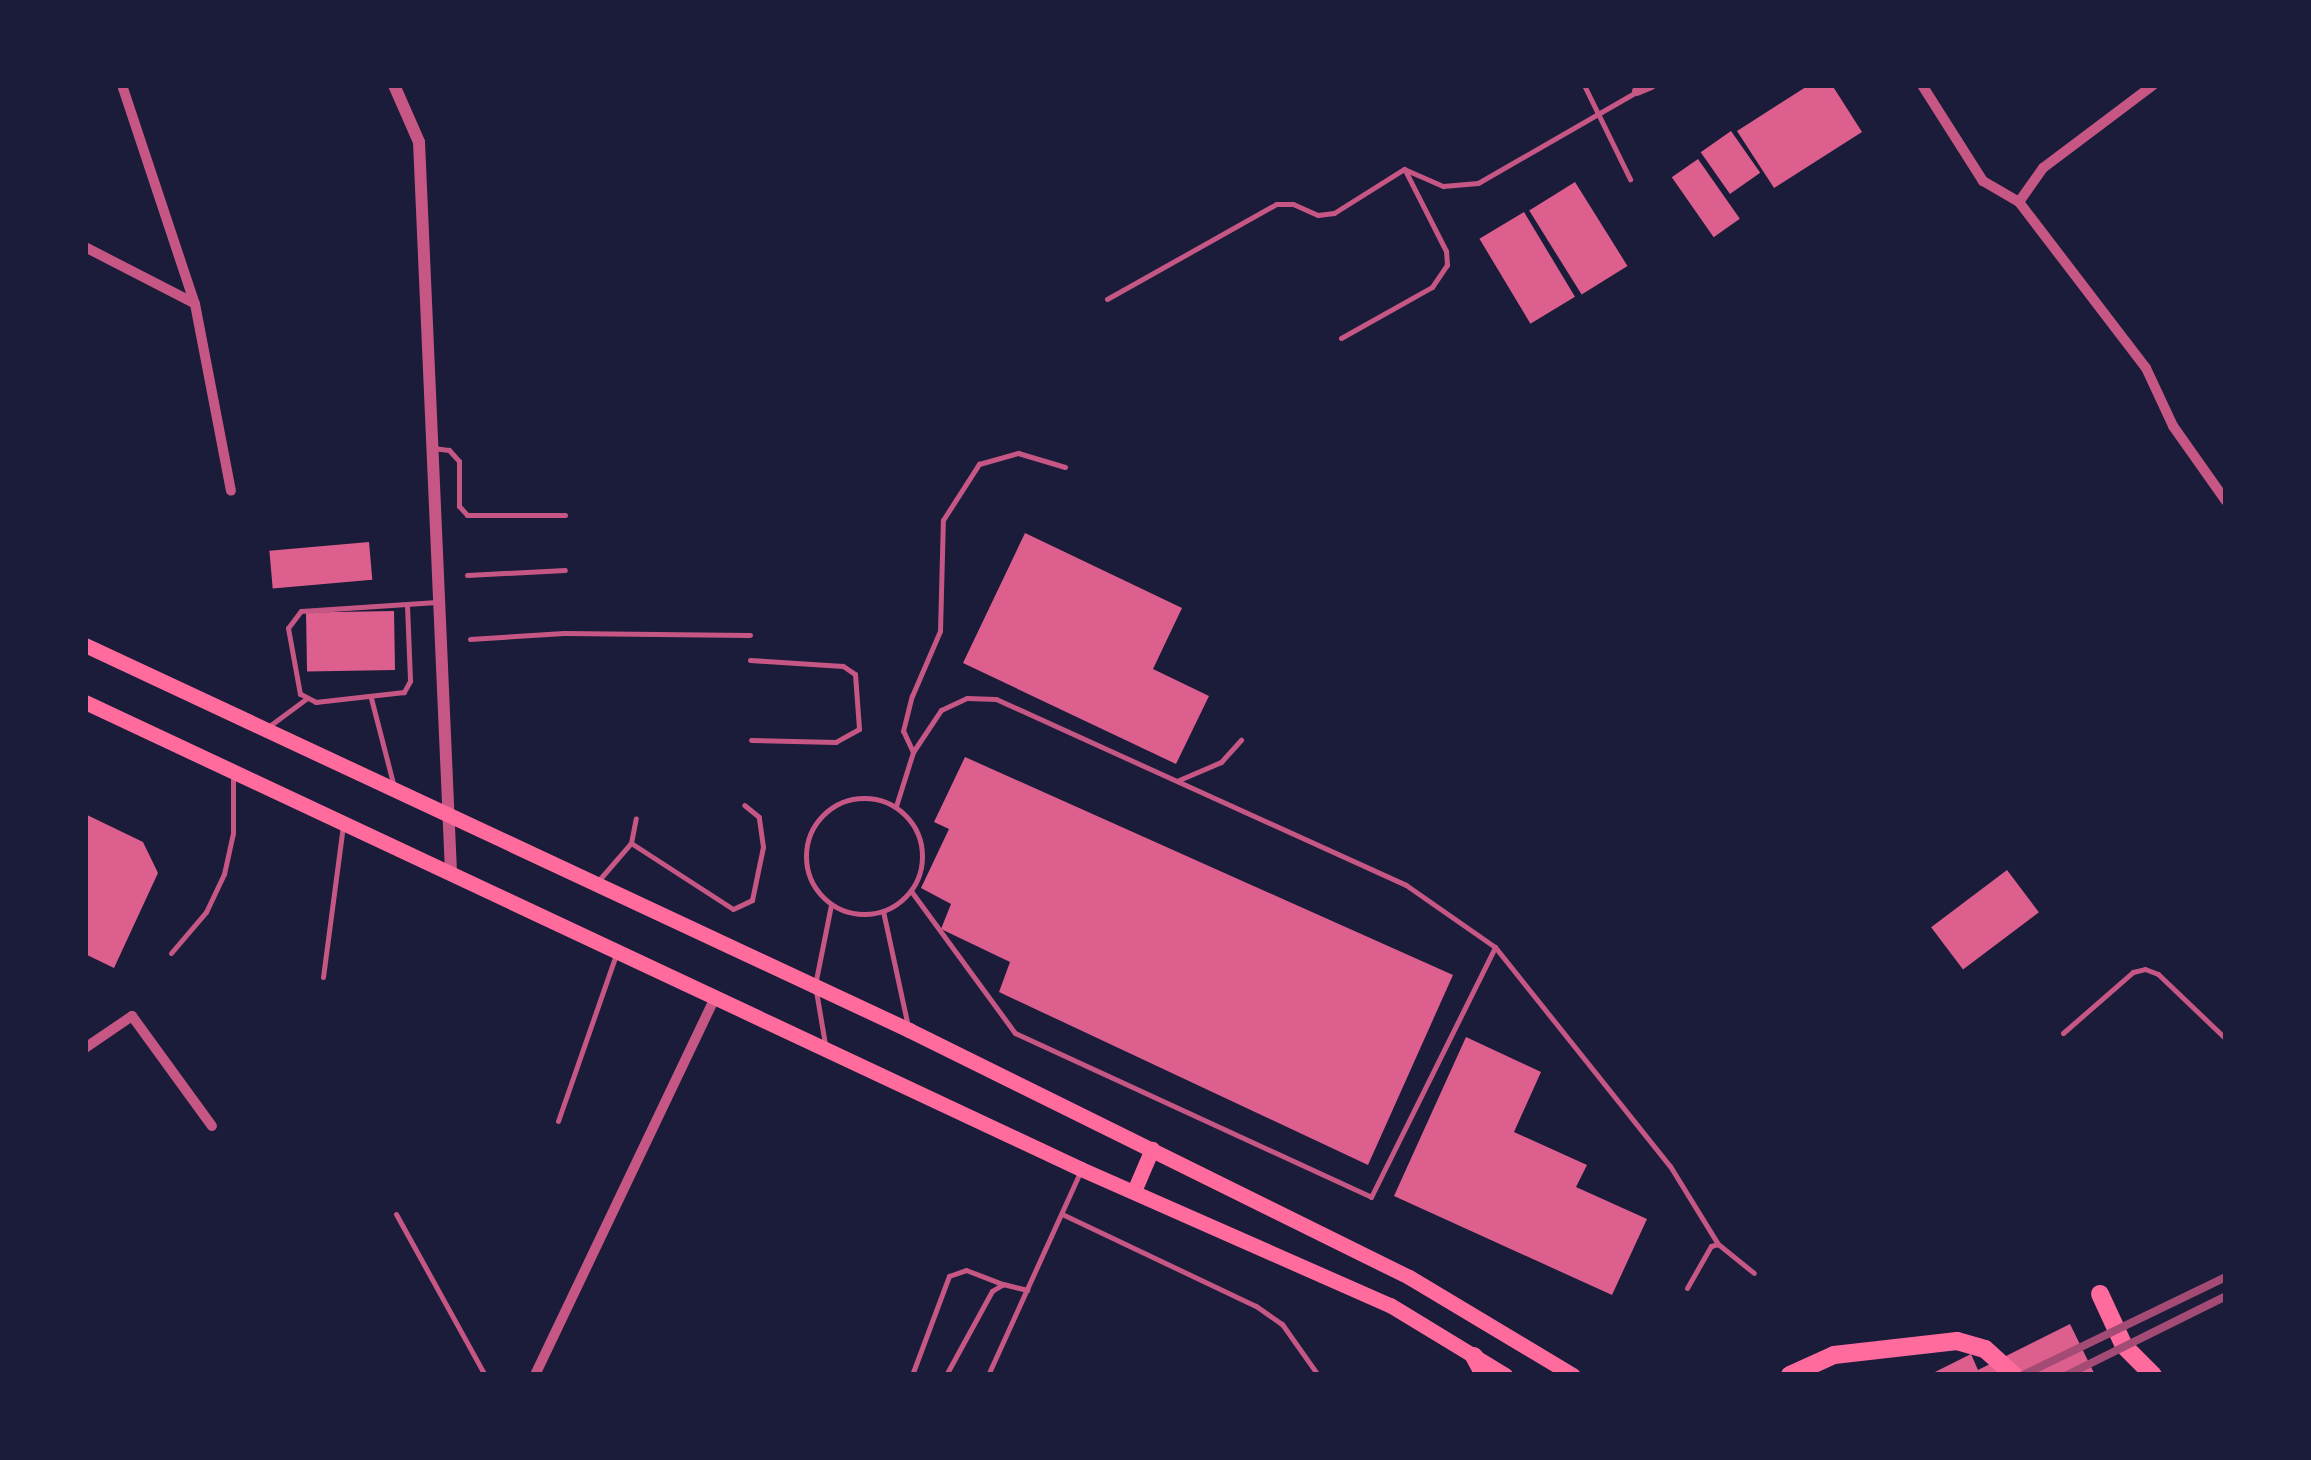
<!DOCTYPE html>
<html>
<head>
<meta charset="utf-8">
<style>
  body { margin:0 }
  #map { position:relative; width:2311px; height:1460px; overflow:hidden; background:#1b1b3a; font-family:Arial,sans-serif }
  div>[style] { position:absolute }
  .building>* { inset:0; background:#dd5f8e; transform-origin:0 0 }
  .service>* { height:5px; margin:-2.5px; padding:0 2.5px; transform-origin:2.5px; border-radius:2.5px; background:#c65784 }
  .service>.ring { margin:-2.5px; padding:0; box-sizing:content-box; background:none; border:5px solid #c65784; border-radius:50% }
  .minor>* { height:10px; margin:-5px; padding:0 5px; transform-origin:5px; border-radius:5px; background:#c65784 }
  .tertiary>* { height:12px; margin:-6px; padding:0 6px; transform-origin:6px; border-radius:6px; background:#c65784 }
  .primary>* { height:15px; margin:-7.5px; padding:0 7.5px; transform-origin:7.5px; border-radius:7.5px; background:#ff6b9d }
  .motorway>* { height:18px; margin:-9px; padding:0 9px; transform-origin:9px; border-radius:9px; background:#ff6b9d }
  .rail>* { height:8px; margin:-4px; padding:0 4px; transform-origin:4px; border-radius:4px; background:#a44b75 }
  span { translate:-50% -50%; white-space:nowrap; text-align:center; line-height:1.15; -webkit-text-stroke:9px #1b1b3a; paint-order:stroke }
  .frame { position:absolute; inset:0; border:88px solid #1b1b3a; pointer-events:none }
</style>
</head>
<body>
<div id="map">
  <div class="building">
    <i style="clip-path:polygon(1809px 85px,1832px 85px,1862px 132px,1774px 188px,1737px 131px)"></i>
    <i style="left:1731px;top:131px;width:51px;height:37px;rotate:55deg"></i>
    <i style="left:1698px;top:159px;width:73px;height:32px;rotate:55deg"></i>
    <i style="left:1575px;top:182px;width:99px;height:54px;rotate:58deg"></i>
    <i style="left:1524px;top:212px;width:99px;height:52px;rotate:59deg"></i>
    <i style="clip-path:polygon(1025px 533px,1182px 608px,1153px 669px,1209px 696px,1176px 764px,963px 663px)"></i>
    <i style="left:369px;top:542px;width:38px;height:100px;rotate:85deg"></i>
    <i style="left:394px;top:611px;width:59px;height:88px;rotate:89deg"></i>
    <i style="clip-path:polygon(965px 757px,1453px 975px,1368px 1165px,999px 992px,1010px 962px,941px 929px,951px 904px,921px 888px,949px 829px,934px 822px)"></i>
    <i style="clip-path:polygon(85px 814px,143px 842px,158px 873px,114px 968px,85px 954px)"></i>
    <i style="left:2007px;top:870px;width:53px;height:95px;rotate:53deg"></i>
    <i style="clip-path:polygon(1466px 1037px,1541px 1072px,1514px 1132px,1587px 1165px,1576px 1187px,1647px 1219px,1612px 1295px,1394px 1196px)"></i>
    <i style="clip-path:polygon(2070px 1324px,2095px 1375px,1929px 1375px,1971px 1354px,1978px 1370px)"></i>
  </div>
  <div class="service">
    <i style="left:1584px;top:85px;width:105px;rotate:63.9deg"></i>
    <i style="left:1107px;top:299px;width:194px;rotate:-29.3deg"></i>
    <i style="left:1276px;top:204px;width:17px"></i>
    <i style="left:1293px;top:204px;width:27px;rotate:24deg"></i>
    <i style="left:1318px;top:215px;width:16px;rotate:-7deg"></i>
    <i style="left:1334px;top:213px;width:83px;rotate:-32.2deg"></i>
    <i style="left:1404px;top:169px;width:43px;rotate:23.6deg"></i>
    <i style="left:1443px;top:186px;width:35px;rotate:-5deg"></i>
    <i style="left:1478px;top:183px;width:182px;rotate:-29.9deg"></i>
    <i style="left:1341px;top:338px;width:104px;rotate:-29.3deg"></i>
    <i style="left:1432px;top:287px;width:27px;rotate:-56deg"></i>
    <i style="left:1447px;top:265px;width:14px;rotate:-94deg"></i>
    <i style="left:1446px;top:251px;width:89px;rotate:-116.9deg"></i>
    <i style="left:433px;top:448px;width:16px;rotate:7deg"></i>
    <i style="left:449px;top:450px;width:15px;rotate:48deg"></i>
    <i style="left:459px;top:461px;width:45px;rotate:90deg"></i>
    <i style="left:459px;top:506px;width:12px;rotate:48deg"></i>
    <i style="left:467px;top:515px;width:98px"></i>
    <i style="left:467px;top:575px;width:98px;rotate:-2.9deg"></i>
    <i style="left:407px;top:605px;width:76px;rotate:87.7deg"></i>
    <i style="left:410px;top:681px;width:13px;rotate:119deg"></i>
    <i style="left:404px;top:692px;width:89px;rotate:173.5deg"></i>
    <i style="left:316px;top:702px;width:18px;rotate:-153deg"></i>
    <i style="left:300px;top:694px;width:67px;rotate:-100.3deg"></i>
    <i style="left:288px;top:628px;width:21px;rotate:-53deg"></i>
    <i style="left:301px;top:611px;width:136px;rotate:-3.8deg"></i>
    <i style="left:470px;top:639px;width:94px;rotate:-3.7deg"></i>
    <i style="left:564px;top:633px;width:186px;rotate:0.6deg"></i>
    <i style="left:750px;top:660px;width:93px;rotate:3.7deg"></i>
    <i style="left:843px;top:666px;width:14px;rotate:34deg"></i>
    <i style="left:855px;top:674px;width:55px;rotate:85.8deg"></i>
    <i style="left:859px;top:729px;width:26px;rotate:151deg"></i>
    <i style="left:836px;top:742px;width:85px;rotate:-178.7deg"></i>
    <i style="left:371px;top:698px;width:92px;rotate:75.5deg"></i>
    <i style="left:268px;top:727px;width:47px;rotate:-36.4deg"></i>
    <i style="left:913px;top:752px;width:23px;rotate:-115deg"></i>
    <i style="left:903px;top:731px;width:36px;rotate:-76deg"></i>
    <i style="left:912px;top:696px;width:71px;rotate:-66.7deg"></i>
    <i style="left:940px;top:631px;width:111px;rotate:-88.5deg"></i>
    <i style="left:943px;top:520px;width:67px;rotate:-57.3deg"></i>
    <i style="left:979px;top:464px;width:41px;rotate:-15.8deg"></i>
    <i style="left:1018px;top:453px;width:49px;rotate:16.6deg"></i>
    <i style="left:1179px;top:780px;width:46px;rotate:-23.2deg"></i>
    <i style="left:1221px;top:762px;width:30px;rotate:-48deg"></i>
    <i class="ring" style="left:806px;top:798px;width:111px;height:111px"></i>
    <i style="left:896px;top:806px;width:57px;rotate:-72.5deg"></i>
    <i style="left:913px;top:752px;width:50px;rotate:-56.3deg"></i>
    <i style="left:941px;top:710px;width:29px;rotate:-25deg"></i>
    <i style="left:967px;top:698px;width:29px;rotate:2deg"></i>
    <i style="left:996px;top:699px;width:450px;rotate:24.4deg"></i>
    <i style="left:1406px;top:885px;width:108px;rotate:34.9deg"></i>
    <i style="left:1495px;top:947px;width:280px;rotate:51.4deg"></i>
    <i style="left:1670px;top:1166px;width:92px;rotate:58.4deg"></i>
    <i style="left:631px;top:843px;width:121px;rotate:32.9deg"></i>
    <i style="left:733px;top:909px;width:21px;rotate:-25deg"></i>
    <i style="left:752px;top:900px;width:54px;rotate:-78.3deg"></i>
    <i style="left:763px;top:847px;width:30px;rotate:-98deg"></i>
    <i style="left:759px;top:817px;width:19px;rotate:-141deg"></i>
    <i style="left:599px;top:880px;width:49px;rotate:-49.1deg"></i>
    <i style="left:631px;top:843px;width:25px;rotate:-79deg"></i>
    <i style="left:911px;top:891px;width:176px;rotate:53.8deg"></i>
    <i style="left:1015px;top:1033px;width:392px;rotate:24.7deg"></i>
    <i style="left:1371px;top:1197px;width:279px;rotate:-63.6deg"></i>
    <i style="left:883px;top:911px;width:119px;rotate:77.8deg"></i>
    <i style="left:171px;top:953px;width:54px;rotate:-49.5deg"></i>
    <i style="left:206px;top:912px;width:42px;rotate:-64.7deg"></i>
    <i style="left:224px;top:874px;width:42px;rotate:-77.6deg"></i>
    <i style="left:233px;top:833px;width:59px;rotate:-90deg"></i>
    <i style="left:323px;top:977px;width:152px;rotate:-82.5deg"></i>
    <i style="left:2063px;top:1033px;width:93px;rotate:-41.1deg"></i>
    <i style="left:2133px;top:972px;width:12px;rotate:-14deg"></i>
    <i style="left:2145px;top:969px;width:14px;rotate:21deg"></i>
    <i style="left:2158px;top:974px;width:94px;rotate:43.7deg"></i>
    <i style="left:825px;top:1044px;width:60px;rotate:-99.6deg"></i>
    <i style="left:815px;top:985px;width:82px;rotate:-78.7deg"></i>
    <i style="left:558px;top:1121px;width:177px;rotate:-70.8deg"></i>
    <i style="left:396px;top:1214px;width:184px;rotate:61.1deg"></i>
    <i style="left:1062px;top:1214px;width:215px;rotate:25.4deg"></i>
    <i style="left:1256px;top:1306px;width:32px;rotate:35deg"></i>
    <i style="left:1282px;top:1324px;width:62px;rotate:54.8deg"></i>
    <i style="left:1687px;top:1288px;width:48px;rotate:-60.3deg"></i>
    <i style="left:1711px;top:1246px;width:7px;rotate:-16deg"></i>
    <i style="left:1718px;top:1244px;width:46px;rotate:38.9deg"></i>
    <i style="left:912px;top:1375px;width:106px;rotate:-69.5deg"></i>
    <i style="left:949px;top:1276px;width:18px;rotate:-19deg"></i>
    <i style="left:966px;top:1270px;width:40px;rotate:21deg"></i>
    <i style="left:946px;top:1375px;width:96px;rotate:-61.3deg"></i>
    <i style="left:992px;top:1291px;width:13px;rotate:-32deg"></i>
    <i style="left:1003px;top:1284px;width:25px;rotate:14deg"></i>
    <i style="left:988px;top:1375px;width:223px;rotate:-65.6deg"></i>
  </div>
  <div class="minor">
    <i style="left:122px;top:85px;width:231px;rotate:71.6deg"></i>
    <i style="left:195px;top:304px;width:190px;rotate:79.1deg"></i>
    <i style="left:1922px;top:85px;width:114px;rotate:57.6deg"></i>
    <i style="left:1983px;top:181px;width:42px;rotate:30.3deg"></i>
    <i style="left:2019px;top:202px;width:209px;rotate:52.6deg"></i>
    <i style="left:2146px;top:368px;width:64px;rotate:65deg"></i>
    <i style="left:2173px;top:426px;width:92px;rotate:54.8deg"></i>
    <i style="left:1637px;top:91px;width:15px;rotate:-23deg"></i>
    <i style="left:2019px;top:202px;width:42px;rotate:-54.8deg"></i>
    <i style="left:2043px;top:168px;width:138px;rotate:-37deg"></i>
    <i style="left:85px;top:247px;width:123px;rotate:27.2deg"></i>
    <i style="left:85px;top:1048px;width:57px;rotate:-34.2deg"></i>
    <i style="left:132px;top:1016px;width:136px;rotate:54deg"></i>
    <i style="left:535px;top:1375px;width:420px;rotate:-64.5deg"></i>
  </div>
  <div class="tertiary">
    <i style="left:394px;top:85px;width:62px;rotate:66.3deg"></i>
    <i style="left:419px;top:142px;width:732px;rotate:87.49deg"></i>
  </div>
  <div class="primary">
    <i style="left:85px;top:645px;width:910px;rotate:25.04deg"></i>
    <i style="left:909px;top:1030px;width:558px;rotate:26.29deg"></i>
    <i style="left:1409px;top:1277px;width:191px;rotate:30.9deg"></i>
    <i style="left:85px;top:702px;width:1100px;rotate:25.12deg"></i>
    <i style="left:1081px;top:1169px;width:338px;rotate:23.8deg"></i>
    <i style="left:1390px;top:1305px;width:135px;rotate:31.3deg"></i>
    <i style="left:1134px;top:1191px;width:46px;rotate:-66.8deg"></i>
  </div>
  <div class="motorway">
    <i style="left:2100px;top:1294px;width:57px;rotate:65.2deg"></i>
    <i style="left:2124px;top:1346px;width:41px;rotate:45deg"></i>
    <i style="left:1474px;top:1356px;width:21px;rotate:62deg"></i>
    <i style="left:1790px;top:1375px;width:48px;rotate:-24.4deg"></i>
    <i style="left:1834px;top:1355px;width:124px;rotate:-6.5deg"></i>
    <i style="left:1957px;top:1341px;width:29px;rotate:16deg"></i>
    <i style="left:1985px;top:1349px;width:39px;rotate:42deg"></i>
  </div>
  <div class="rail">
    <i style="left:2023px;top:1375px;width:225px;rotate:-25.8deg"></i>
    <i style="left:2067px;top:1375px;width:178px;rotate:-26.4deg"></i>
  </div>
  <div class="frame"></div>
</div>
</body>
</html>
